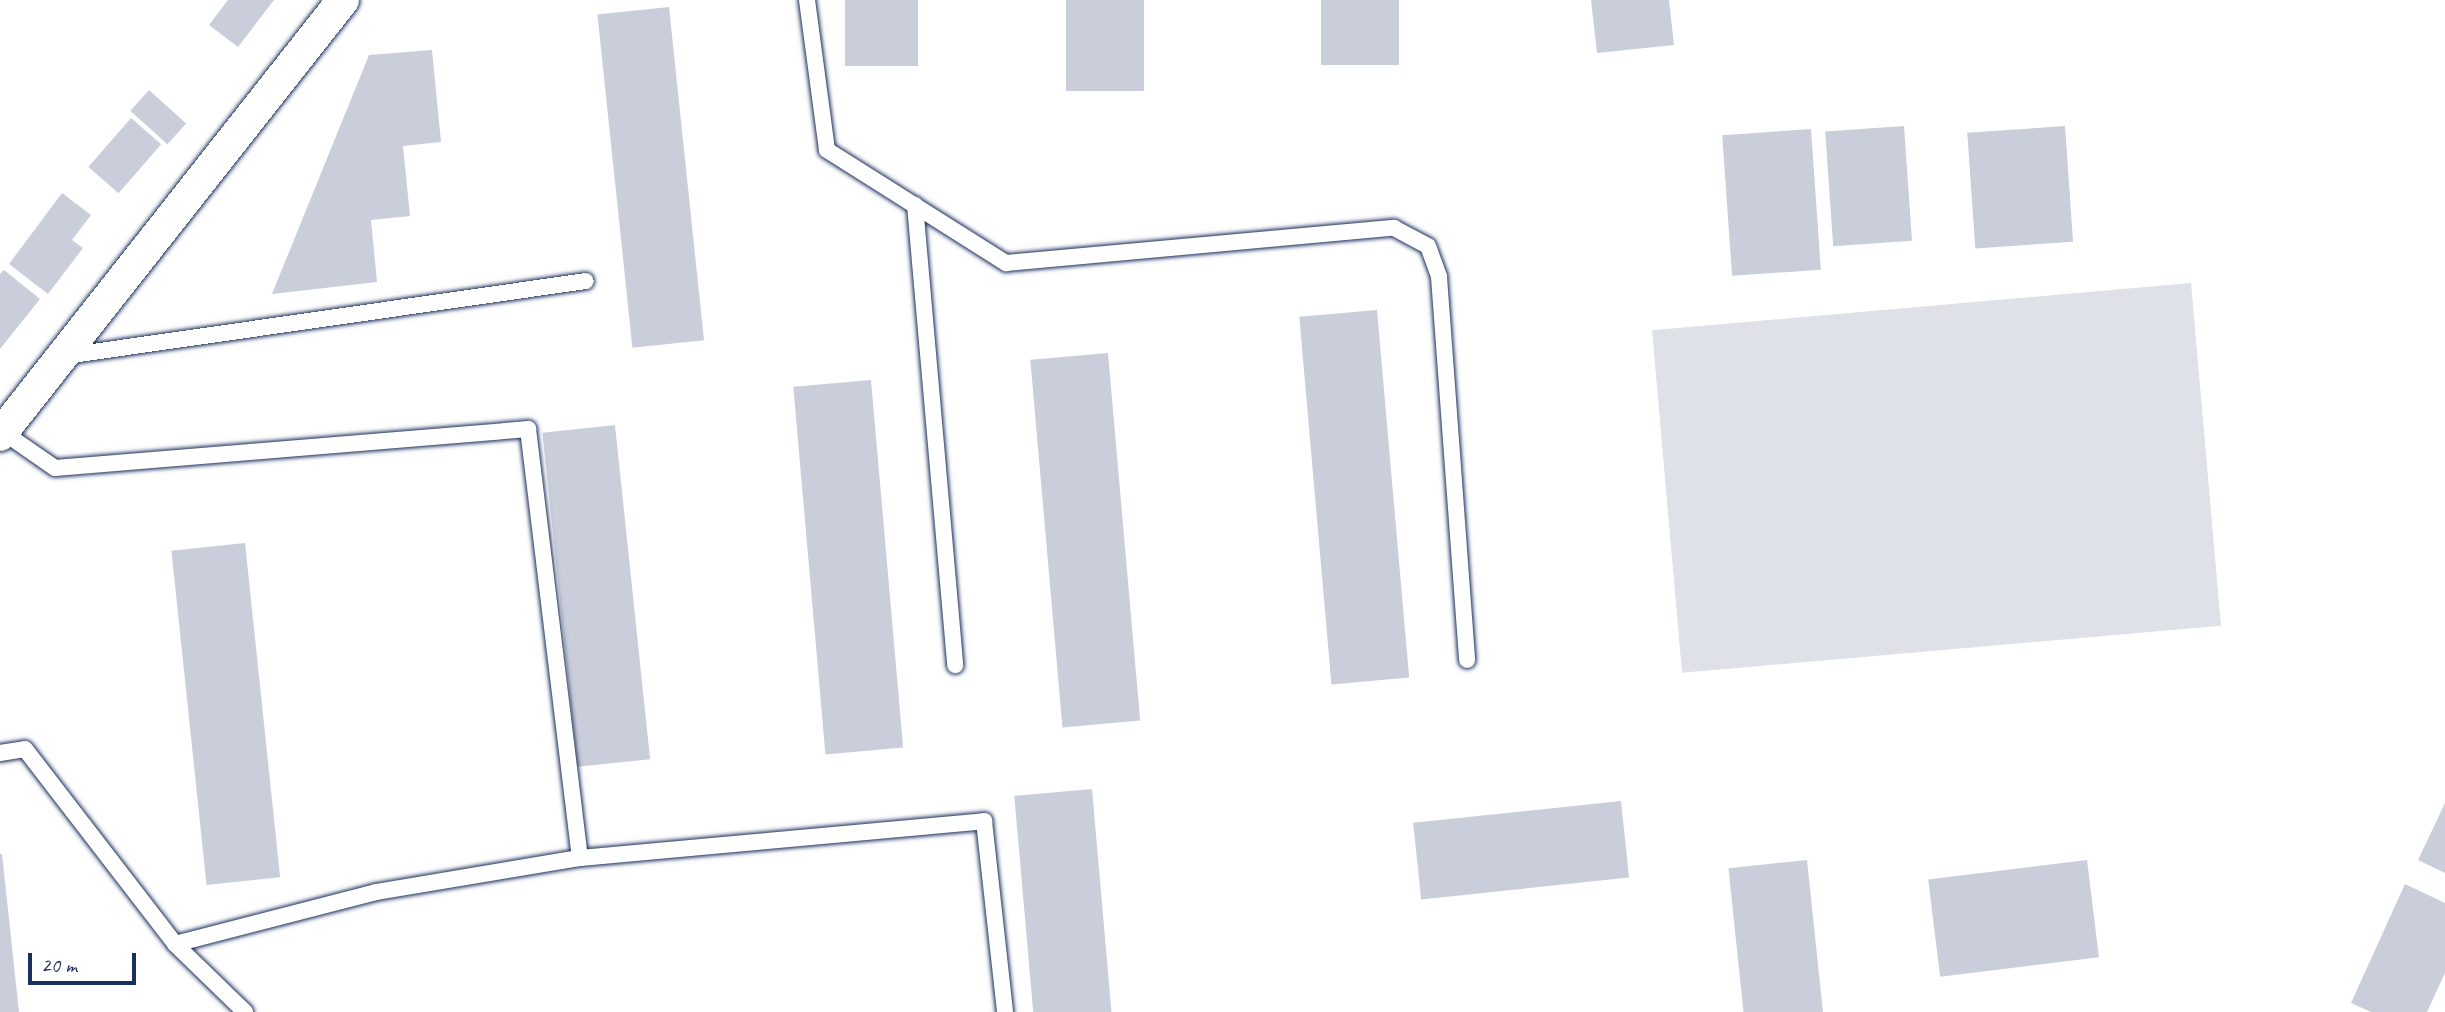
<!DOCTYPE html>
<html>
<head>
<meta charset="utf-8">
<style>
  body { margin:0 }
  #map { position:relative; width:2445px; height:1012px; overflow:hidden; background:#fff; font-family:Caveat,sans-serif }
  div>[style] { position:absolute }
  .green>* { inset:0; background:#dee1e7; transform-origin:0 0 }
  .building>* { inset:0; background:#caceda; transform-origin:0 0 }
  .roads { filter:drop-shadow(0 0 2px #1b2f5e) drop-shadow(0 0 2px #1b2f5e) }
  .lane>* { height:16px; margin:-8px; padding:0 8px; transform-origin:8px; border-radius:8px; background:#fff }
  .street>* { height:32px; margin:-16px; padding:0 16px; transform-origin:16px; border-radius:16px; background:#fff }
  span { translate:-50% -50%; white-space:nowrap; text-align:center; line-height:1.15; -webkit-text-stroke:5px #fff; paint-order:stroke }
  .scale { position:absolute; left:28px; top:953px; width:108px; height:32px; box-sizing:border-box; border:4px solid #1b2f5e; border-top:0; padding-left:9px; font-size:21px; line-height:24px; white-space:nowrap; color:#1b2f5e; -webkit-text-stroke:5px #fff; paint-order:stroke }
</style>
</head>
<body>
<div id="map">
  <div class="green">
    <i style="left:2191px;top:283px;width:344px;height:541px;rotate:85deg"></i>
  </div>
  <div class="building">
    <i style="clip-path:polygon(228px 0,274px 0,238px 47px,209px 25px)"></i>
    <i style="left:845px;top:0;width:73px;height:66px"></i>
    <i style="left:1066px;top:0;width:78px;height:91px"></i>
    <i style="left:1321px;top:0;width:78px;height:65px"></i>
    <i style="clip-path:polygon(1591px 0,1669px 0,1674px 45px,1597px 53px)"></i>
    <i style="left:669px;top:7px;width:335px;height:72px;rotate:84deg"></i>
    <i style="clip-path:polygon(432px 50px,441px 142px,403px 146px,410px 216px,371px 220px,377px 282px,272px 294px,369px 55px)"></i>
    <i style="left:149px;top:90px;width:50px;height:28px;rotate:42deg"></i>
    <i style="left:131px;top:118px;width:40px;height:65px;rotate:41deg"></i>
    <i style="left:1904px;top:126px;width:115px;height:79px;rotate:86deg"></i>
    <i style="left:2065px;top:126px;width:116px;height:98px;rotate:86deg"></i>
    <i style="left:1811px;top:129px;width:141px;height:89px;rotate:86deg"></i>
    <i style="clip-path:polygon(62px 193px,91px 215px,72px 240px,83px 248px,48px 294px,9px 264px)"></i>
    <i style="clip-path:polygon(4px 270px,40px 299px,0 349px,0 274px)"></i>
    <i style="left:1377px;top:310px;width:369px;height:78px;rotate:85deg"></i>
    <i style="left:1108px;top:353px;width:369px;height:78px;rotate:85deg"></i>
    <i style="left:871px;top:380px;width:369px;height:78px;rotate:85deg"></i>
    <i style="left:615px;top:425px;width:336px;height:73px;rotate:84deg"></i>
    <i style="left:245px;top:543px;width:336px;height:74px;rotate:84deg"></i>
    <i style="left:1092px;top:789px;width:224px;height:78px;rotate:85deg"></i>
    <i style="left:1621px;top:801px;width:77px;height:209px;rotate:84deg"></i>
    <i style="clip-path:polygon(2445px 803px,2445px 873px,2418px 860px)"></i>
    <i style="clip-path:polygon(0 854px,2px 854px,19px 1012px,0 1012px)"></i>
    <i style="left:1807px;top:860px;width:153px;height:79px;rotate:84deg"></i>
    <i style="left:2087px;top:860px;width:98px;height:160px;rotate:83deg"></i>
    <i style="clip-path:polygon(2405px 884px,2445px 903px,2445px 973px,2427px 1012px,2371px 1012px,2351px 1003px)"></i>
  </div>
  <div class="roads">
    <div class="lane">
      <i style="left:807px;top:0;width:151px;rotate:82.4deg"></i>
      <i style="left:827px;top:150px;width:212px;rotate:32.3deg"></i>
      <i style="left:1006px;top:263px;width:390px;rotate:-5.2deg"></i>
      <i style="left:1394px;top:228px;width:38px;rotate:28deg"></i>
      <i style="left:1428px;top:246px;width:33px;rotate:70deg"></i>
      <i style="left:1439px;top:277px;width:384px;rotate:85.8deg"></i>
      <i style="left:915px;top:205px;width:462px;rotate:85deg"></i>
      <i style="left:65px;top:356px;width:526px;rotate:-8.19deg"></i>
      <i style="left:3px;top:432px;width:63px;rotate:34.7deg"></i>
      <i style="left:55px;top:468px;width:475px;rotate:-4.7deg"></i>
      <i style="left:528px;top:429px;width:432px;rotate:83.1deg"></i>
      <i style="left:0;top:753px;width:25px;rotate:-9deg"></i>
      <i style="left:25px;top:749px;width:246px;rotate:52.4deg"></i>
      <i style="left:175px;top:944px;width:98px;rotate:44.2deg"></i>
      <i style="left:175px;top:944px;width:208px;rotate:-14.5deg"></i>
      <i style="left:376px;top:892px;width:207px;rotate:-9.5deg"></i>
      <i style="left:580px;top:858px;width:406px;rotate:-5.2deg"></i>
      <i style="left:984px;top:821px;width:192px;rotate:83.7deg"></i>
    </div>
    <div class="street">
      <i style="left:0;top:435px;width:554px;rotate:-51.74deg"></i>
    </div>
  </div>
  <div class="scale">20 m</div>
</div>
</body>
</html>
